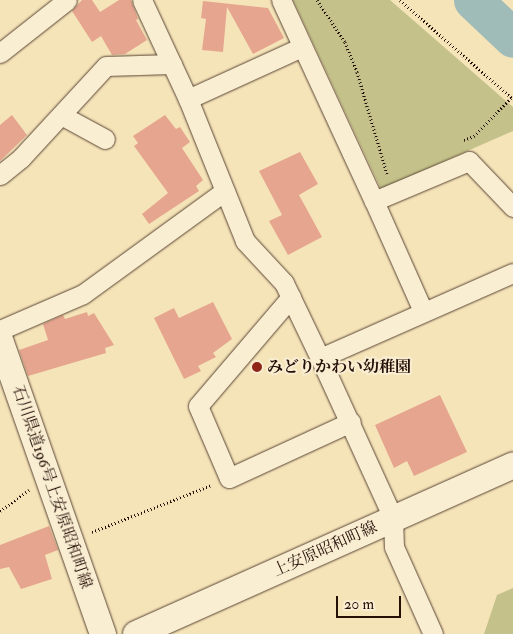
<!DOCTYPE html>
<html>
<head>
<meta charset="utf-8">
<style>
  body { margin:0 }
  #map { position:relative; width:513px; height:634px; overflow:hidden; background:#f6e4b9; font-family:"IM FELL Double Pica","Noto Serif JP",serif }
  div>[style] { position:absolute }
  .green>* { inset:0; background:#c4c28a }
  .river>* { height:39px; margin:-19.5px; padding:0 19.5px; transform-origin:19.5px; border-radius:19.5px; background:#9fbcb8 }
  .building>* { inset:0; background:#e6a58f }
  .path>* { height:3px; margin-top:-1.5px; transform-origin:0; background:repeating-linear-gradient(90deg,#251008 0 1px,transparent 0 3.5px) }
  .roads { filter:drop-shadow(0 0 1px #594534) drop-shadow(0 0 1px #594534) }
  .street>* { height:19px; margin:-9.5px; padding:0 9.5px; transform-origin:9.5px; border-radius:9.5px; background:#f9edd2 }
  .secondary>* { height:26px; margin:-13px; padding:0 13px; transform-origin:13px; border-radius:13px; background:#f9edd2 }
  .dots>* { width:14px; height:14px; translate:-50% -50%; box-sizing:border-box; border:2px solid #f9edd2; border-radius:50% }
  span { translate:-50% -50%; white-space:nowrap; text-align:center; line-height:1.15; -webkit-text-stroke:4px #f9edd2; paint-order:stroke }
  .poi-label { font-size:16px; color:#251008; font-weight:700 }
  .left { translate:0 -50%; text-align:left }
  .street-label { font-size:16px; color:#251008 }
  .scale { position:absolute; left:336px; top:596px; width:65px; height:22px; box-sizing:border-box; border:2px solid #251008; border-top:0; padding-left:6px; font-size:15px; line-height:18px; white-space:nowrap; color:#251008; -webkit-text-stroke:4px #f9edd2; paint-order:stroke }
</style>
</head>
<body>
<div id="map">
  <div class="green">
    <i style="clip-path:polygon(293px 0,390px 0,513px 107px,513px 131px,381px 189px)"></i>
    <i style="clip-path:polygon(513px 588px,513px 634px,484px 634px,497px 595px)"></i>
  </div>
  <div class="river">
    <i style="left:473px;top:0;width:55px;rotate:43.5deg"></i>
  </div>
  <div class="building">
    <i style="clip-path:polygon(82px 0,92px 0,100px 12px,119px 0,131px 0,138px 19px,136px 20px,147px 40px,125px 54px,112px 55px,101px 36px,92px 42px,72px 11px)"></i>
    <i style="clip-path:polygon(203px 1px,268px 8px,284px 38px,253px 54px,227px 7px,223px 52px,202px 50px,206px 19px,201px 18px)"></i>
    <i style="clip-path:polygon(12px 115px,27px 135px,0 161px,0 125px)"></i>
    <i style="clip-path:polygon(165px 115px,176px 129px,180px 127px,190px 142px,182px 148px,203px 180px,196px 186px,199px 191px,149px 224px,142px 214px,168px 193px,134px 146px,138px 143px,133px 136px)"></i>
    <i style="clip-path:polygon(300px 152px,318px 184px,299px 195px,322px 237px,288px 255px,269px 221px,282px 215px,259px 171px)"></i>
    <i style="clip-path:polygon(213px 302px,232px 339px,213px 353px,216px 357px,198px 366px,201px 371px,184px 379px,154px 318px,174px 308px,179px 318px)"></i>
    <i style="clip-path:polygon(87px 312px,88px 316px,94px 313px,114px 345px,105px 348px,106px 353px,28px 376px,19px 350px,48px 340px,43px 324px,63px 315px,65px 319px)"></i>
    <i style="clip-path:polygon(440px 395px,467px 452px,414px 476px,407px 461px,394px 468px,375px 425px)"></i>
    <i style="clip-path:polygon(49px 526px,58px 550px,45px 555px,52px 579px,21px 589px,9px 567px,0 569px,0 545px)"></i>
  </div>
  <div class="path">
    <i style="left:317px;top:0;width:50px;rotate:56.3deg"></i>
    <i style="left:345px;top:42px;width:32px;rotate:68deg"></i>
    <i style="left:357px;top:72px;width:106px;rotate:73.6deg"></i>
    <i style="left:400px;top:0;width:150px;rotate:41.2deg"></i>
    <i style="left:464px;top:140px;width:11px;rotate:-22deg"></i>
    <i style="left:474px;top:136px;width:53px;rotate:-45.8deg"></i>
    <i style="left:0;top:511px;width:36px;rotate:-36deg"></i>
    <i style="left:92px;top:532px;width:129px;rotate:-21.4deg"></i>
  </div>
  <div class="roads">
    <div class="street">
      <i style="left:142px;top:0;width:109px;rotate:65.1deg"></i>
      <i style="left:188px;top:99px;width:153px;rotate:68.1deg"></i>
      <i style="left:245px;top:241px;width:57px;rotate:47.1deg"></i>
      <i style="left:284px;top:283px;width:83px;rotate:64.4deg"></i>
      <i style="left:281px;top:0;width:221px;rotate:65.2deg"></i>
      <i style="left:374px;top:201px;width:103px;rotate:-22.8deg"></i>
      <i style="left:469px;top:161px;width:64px;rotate:46.3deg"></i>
      <i style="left:0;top:53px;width:85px;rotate:-38.3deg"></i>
      <i style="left:188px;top:99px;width:125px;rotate:-24.5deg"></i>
      <i style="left:61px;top:115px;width:50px;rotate:28.6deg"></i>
      <i style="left:0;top:175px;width:27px;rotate:-39deg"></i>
      <i style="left:21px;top:158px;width:125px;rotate:-47.3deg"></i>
      <i style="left:106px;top:66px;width:66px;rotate:-1.7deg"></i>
      <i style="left:374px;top:201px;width:120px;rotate:66deg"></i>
      <i style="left:291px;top:297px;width:143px;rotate:130.5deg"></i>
      <i style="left:198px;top:406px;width:78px;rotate:66.7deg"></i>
      <i style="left:229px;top:478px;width:134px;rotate:-24.7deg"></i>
      <i style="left:0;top:330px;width:90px;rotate:-23.4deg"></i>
      <i style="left:83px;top:294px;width:175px;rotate:-36deg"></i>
      <i style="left:433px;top:634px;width:95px;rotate:-114.1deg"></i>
      <i style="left:394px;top:547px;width:29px;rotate:-92deg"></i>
      <i style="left:393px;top:518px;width:176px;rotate:-114.5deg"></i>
      <i style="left:320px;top:358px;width:211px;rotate:-23.8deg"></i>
    </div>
    <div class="secondary">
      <i style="left:0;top:340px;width:312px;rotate:70.7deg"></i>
      <i style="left:136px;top:634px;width:413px;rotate:-24.1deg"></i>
    </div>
  </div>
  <div class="dots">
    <i style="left:257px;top:367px;background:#8f2418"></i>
  </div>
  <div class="poi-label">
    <span class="left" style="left:267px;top:367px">みどりかわい幼稚園</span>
  </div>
  <div class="street-label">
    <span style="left:52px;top:487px;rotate:71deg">石川県道196号上安原昭和町線</span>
    <span style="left:325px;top:549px;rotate:-24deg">上安原昭和町線</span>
  </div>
  <div class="scale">20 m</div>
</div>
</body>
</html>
